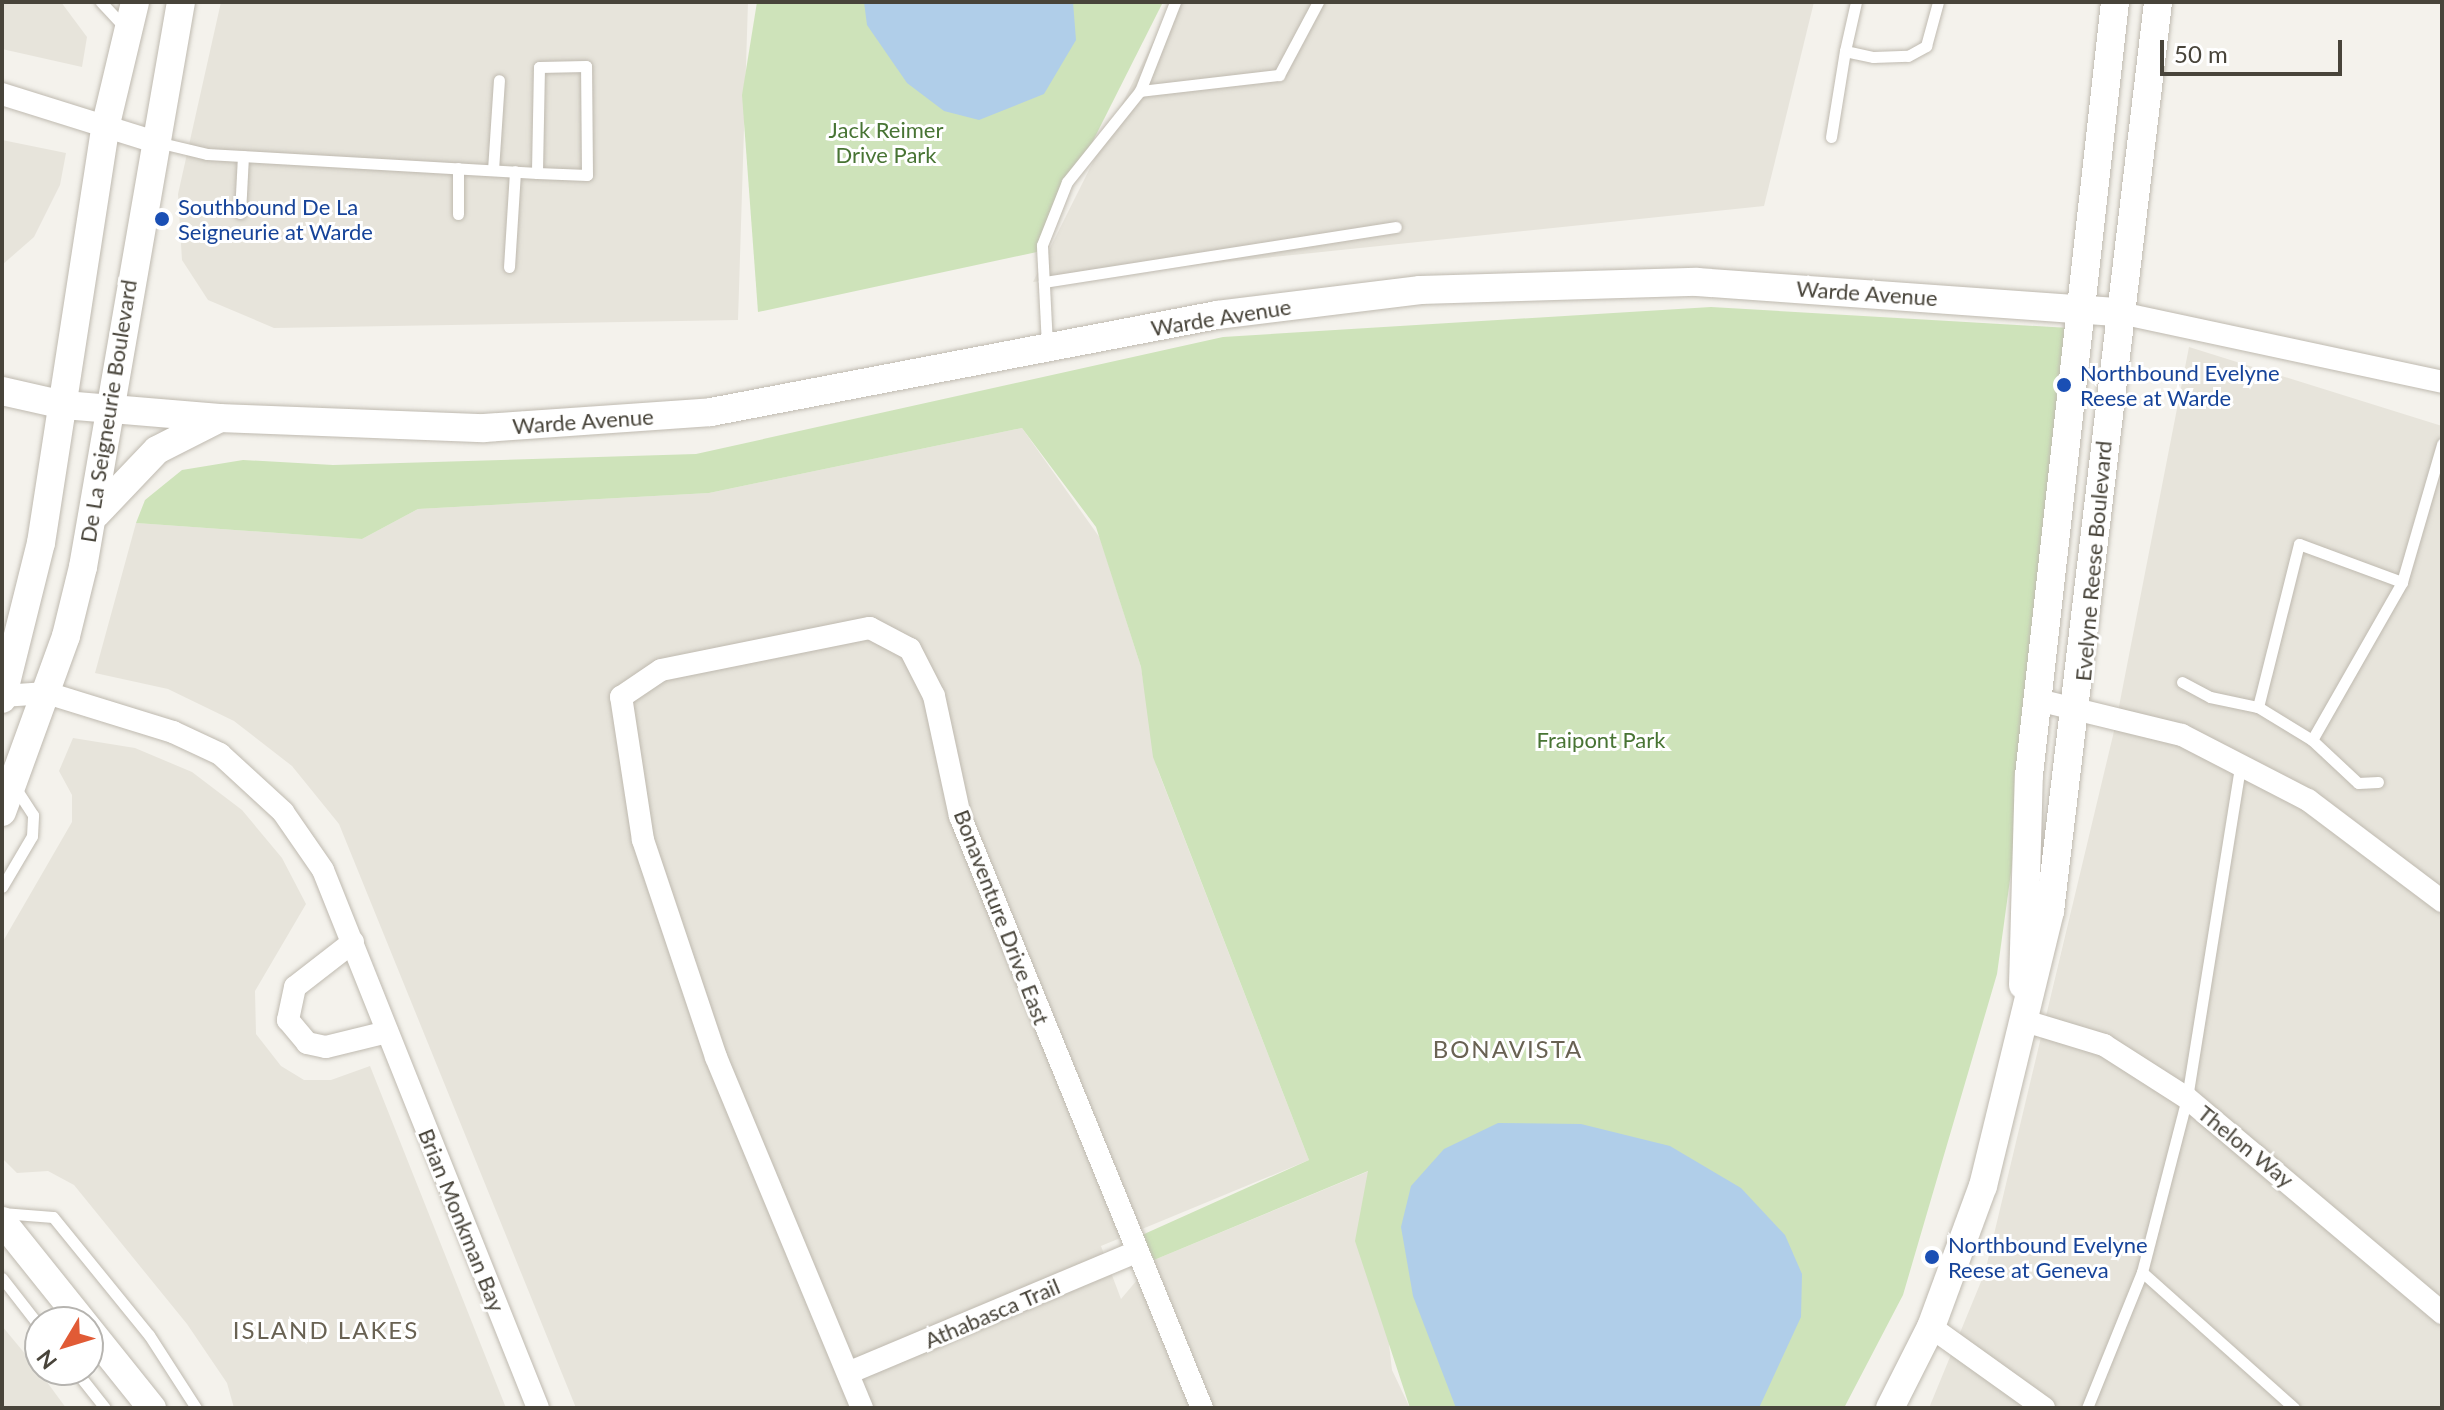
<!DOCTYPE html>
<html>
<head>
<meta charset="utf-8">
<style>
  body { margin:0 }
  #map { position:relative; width:2444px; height:1410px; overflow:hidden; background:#f4f2ec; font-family:Lato,sans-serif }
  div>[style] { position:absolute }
  .residential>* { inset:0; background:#e7e4db }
  .green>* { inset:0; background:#cee3ba }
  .water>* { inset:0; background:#b0cee9 }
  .roads { filter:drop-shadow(0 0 2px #bfbab0) drop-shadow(0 0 2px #bfbab0) }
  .service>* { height:11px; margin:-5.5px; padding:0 5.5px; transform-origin:5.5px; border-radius:5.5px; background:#fff }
  .minor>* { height:22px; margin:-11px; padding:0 11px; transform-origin:11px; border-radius:11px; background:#fff }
  .tertiary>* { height:28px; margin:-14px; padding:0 14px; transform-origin:14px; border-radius:14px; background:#fff }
  .dots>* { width:22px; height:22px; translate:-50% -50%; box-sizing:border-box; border:4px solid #fff; border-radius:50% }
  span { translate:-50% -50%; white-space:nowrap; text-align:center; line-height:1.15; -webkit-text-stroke:6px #fff; paint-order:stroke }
  .park-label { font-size:22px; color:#487434 }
  .transit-label { font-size:22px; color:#164399 }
  .left { translate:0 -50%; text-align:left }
  .street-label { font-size:22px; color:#48443a }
  .neighbourhood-label { font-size:24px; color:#696253; letter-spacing:2px }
  .frame { position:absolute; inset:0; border:4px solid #48443a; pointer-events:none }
  .north { position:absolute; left:24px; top:1306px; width:80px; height:80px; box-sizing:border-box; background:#fff; border:2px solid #b6b4b0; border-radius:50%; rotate:232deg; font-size:22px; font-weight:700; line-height:32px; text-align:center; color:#48443a }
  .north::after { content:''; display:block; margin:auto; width:28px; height:36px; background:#e15b36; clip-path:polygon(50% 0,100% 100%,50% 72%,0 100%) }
  .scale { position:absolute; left:2160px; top:40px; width:182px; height:36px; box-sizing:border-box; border:4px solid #48443a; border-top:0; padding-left:10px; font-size:24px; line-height:28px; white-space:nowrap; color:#48443a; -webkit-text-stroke:6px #fff; paint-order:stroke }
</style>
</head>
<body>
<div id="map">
  <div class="residential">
    <i style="clip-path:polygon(2px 2px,61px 2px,87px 37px,82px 67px,2px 49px)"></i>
    <i style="clip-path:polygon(221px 2px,748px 2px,738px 320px,274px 328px,208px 300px,182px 260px,178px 194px)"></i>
    <i style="clip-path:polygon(1173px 2px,1814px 2px,1764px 206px,1033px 282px)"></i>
    <i style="clip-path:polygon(2px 140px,66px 153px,60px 185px,34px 237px,2px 265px)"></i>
    <i style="clip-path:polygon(2189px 347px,2442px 426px,2442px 1408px,1929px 1408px,1985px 1272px,2115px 727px)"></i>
    <i style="clip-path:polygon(1022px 428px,1100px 538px,1141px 667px,1157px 768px,1309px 1160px,1101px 1246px,1121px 1299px,1154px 1260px,1369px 1171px,1392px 1370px,1410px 1408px,576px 1408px,339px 824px,292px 766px,234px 721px,168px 689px,95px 673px,136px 523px,362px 539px,418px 509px,709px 493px)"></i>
    <i style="clip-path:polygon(73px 738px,135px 748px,192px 772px,242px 810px,282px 858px,306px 904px,255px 991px,256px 1034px,281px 1066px,304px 1080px,331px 1080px,370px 1066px,506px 1408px,234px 1408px,227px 1383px,187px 1324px,74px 1185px,48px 1171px,17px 1173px,2px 1158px,2px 943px,72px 822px,72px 795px,59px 771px)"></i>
    <i style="clip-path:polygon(2px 1326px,36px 1367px,66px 1408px,2px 1408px)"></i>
  </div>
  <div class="green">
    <i style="clip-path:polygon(757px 2px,1163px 2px,1037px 252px,758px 312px,742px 95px)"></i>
    <i style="clip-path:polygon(1711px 307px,2086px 329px,1997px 974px,1903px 1295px,1844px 1408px,1410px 1408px,1355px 1241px,1368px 1171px,1154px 1260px,1142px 1235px,1309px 1160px,1153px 757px,1141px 667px,1096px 527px,1022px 428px,709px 493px,418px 509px,362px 539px,136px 523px,145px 500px,182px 470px,243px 460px,333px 465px,696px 454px,1223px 337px)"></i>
  </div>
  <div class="water">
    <i style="clip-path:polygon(864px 2px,1073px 2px,1076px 40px,1044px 94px,979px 120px,944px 111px,907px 83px,867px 25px)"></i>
    <i style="clip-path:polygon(1498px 1123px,1581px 1124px,1670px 1146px,1741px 1188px,1785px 1235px,1802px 1274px,1801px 1317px,1759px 1408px,1456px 1408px,1413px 1296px,1401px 1227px,1411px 1186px,1444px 1149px)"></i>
  </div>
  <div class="roads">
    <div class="service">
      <i style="left:101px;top:2px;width:35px;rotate:47deg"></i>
      <i style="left:1856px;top:2px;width:50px;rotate:102.7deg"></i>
      <i style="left:1845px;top:51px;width:29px;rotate:12deg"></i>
      <i style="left:1873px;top:57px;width:35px;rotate:-2deg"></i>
      <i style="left:1908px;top:56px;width:21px;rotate:-29deg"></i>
      <i style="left:1926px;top:46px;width:46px;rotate:-74.7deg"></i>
      <i style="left:1140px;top:91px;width:96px;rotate:-68.5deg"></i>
      <i style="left:1831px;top:137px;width:87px;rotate:-80.8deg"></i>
      <i style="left:157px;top:142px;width:51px;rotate:13.5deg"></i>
      <i style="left:207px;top:154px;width:331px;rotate:3.3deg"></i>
      <i style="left:537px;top:173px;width:50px;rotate:2.3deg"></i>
      <i style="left:587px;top:175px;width:109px;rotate:-90.5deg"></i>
      <i style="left:586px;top:66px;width:47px;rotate:178.8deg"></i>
      <i style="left:539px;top:67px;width:106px;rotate:91.1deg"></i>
      <i style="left:493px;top:170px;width:90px;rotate:-86.2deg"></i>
      <i style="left:240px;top:213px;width:57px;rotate:-87deg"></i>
      <i style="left:458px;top:214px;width:46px;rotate:-90deg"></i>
      <i style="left:509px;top:267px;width:96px;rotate:-86.4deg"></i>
      <i style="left:1044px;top:282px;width:356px;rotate:-8.9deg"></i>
      <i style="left:1047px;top:345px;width:100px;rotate:-92.9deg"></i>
      <i style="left:1042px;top:245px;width:68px;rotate:-68.4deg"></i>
      <i style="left:1067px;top:182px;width:117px;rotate:-51.3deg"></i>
      <i style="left:1140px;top:91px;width:140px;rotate:-6.6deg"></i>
      <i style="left:1279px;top:75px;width:83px;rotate:-61.9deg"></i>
      <i style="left:2182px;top:682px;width:32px;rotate:28deg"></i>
      <i style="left:2210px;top:697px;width:49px;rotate:11.8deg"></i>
      <i style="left:2258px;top:707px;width:63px;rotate:31.4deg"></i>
      <i style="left:2312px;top:740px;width:63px;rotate:43.1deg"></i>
      <i style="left:2358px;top:783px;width:20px;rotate:-3deg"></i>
      <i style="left:2258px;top:707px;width:168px;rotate:-75.9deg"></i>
      <i style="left:2299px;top:544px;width:110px;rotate:20.3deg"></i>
      <i style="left:2312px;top:740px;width:182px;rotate:-60.3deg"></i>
      <i style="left:2402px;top:582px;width:144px;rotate:-73.8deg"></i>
      <i style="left:2px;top:887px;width:59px;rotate:-59.5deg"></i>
      <i style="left:32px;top:836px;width:21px;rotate:-87deg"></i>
      <i style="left:33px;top:815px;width:33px;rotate:-123deg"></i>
      <i style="left:2px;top:1213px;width:51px;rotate:4.5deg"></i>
      <i style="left:53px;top:1217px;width:152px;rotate:50.9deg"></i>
      <i style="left:149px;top:1335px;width:87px;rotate:57.2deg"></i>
      <i style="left:2142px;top:1272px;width:204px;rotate:41.8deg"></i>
      <i style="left:2px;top:1278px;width:62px;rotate:52.2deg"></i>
      <i style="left:75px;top:1370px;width:48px;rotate:51.7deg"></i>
      <i style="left:2087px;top:1408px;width:147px;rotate:-68deg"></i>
      <i style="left:2142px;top:1272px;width:180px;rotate:-75.5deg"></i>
      <i style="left:2187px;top:1098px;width:336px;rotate:-80.9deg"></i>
    </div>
    <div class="minor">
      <i style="left:2px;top:94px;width:157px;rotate:17.4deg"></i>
      <i style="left:2116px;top:312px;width:333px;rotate:12.1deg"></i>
      <i style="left:2px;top:696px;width:45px;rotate:-3.8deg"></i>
      <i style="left:47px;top:693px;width:132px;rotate:17.2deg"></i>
      <i style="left:173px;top:732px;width:52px;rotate:25.1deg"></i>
      <i style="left:220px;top:754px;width:86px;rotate:42.6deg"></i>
      <i style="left:283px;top:812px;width:70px;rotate:55.4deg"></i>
      <i style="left:323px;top:870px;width:579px;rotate:68.22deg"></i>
      <i style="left:2038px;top:700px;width:148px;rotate:13.7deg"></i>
      <i style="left:2182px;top:735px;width:142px;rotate:27.3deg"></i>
      <i style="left:2308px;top:800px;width:168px;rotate:37deg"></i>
      <i style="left:353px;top:942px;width:73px;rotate:142.2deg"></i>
      <i style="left:295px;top:987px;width:34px;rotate:102deg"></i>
      <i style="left:288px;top:1020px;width:30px;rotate:50deg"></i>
      <i style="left:307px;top:1043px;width:19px;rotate:12deg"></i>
      <i style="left:326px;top:1047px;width:63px;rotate:-13.8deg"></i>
      <i style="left:2025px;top:1021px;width:83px;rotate:16.9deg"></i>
      <i style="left:2104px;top:1045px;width:98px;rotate:32.6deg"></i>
      <i style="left:2187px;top:1098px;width:334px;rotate:40.1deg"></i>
      <i style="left:1931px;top:1327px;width:139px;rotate:35.6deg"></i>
      <i style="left:848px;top:1373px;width:312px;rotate:-22.8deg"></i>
      <i style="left:862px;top:1408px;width:380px;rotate:-112.6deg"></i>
      <i style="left:716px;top:1057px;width:229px;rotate:-108.6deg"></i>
      <i style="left:643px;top:840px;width:145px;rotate:-98.7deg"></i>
      <i style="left:621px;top:697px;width:48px;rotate:-34deg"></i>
      <i style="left:661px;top:670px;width:213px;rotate:-11.4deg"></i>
      <i style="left:870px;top:628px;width:45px;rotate:27.7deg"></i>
      <i style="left:910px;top:649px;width:53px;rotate:62.9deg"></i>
      <i style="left:934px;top:696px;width:123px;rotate:77.8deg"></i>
      <i style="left:960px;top:816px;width:640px;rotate:67.77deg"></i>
    </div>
    <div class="tertiary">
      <i style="left:2px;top:391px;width:64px;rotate:12.7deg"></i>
      <i style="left:64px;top:405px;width:156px;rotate:4.8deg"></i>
      <i style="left:219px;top:418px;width:265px;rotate:2.2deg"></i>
      <i style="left:484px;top:428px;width:228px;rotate:-4deg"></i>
      <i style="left:711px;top:412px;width:515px;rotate:-10.85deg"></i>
      <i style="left:1217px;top:315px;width:205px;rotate:-7deg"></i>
      <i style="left:1420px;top:290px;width:277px;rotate:-1.7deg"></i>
      <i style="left:1697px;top:282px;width:420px;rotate:4.1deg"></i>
      <i style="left:96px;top:514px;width:88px;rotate:-46.4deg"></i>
      <i style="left:157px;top:450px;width:68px;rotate:-26.9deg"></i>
      <i style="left:2px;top:699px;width:161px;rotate:-76deg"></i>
      <i style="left:41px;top:543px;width:424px;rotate:-81.2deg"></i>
      <i style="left:106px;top:124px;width:125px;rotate:-76.6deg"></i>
      <i style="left:2px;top:812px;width:187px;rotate:-70deg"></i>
      <i style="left:66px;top:636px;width:71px;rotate:-76.2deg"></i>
      <i style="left:83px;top:567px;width:573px;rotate:-80.16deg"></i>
      <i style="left:2023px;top:985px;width:210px;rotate:-88.4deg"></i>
      <i style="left:2029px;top:775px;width:778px;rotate:-83.65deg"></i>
      <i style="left:2px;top:1221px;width:240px;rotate:51.3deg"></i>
      <i style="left:1890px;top:1408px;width:91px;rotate:-63.2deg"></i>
      <i style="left:1931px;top:1327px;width:150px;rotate:-69.8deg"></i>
      <i style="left:1983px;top:1186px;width:283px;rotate:-76.3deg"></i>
      <i style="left:2050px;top:911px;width:915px;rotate:-83.22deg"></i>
    </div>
  </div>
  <div class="dots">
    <i style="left:162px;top:219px;background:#1a4fb4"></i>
    <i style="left:2064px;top:385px;background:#1a4fb4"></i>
    <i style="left:1932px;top:1257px;background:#1a4fb4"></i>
  </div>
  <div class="park-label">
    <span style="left:886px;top:142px">Jack Reimer<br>Drive Park</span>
    <span style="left:1601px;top:740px">Fraipont Park</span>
  </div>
  <div class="transit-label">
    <span class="left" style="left:178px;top:219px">Southbound De La<br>Seigneurie at Warde</span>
    <span class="left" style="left:2080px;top:385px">Northbound Evelyne<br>Reese at Warde</span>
    <span class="left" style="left:1948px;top:1257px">Northbound Evelyne<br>Reese at Geneva</span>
  </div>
  <div class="street-label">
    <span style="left:1867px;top:293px;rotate:4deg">Warde Avenue</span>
    <span style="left:1221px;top:317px;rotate:-9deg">Warde Avenue</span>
    <span style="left:108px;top:411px;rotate:-81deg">De La Seigneurie Boulevard</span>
    <span style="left:583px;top:421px;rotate:-4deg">Warde Avenue</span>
    <span style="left:2093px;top:561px;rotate:-85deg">Evelyne Reese Boulevard</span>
    <span style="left:1002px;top:917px;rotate:69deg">Bonaventure Drive East</span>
    <span style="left:2246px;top:1146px;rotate:39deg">Thelon Way</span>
    <span style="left:462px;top:1220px;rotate:68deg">Brian Monkman Bay</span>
    <span style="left:992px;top:1313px;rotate:-23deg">Athabasca Trail</span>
  </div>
  <div class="neighbourhood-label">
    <span style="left:1508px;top:1049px">BONAVISTA</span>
    <span style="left:326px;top:1330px">ISLAND LAKES</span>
  </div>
  <div class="frame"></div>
  <div class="north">N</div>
  <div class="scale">50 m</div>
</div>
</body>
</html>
